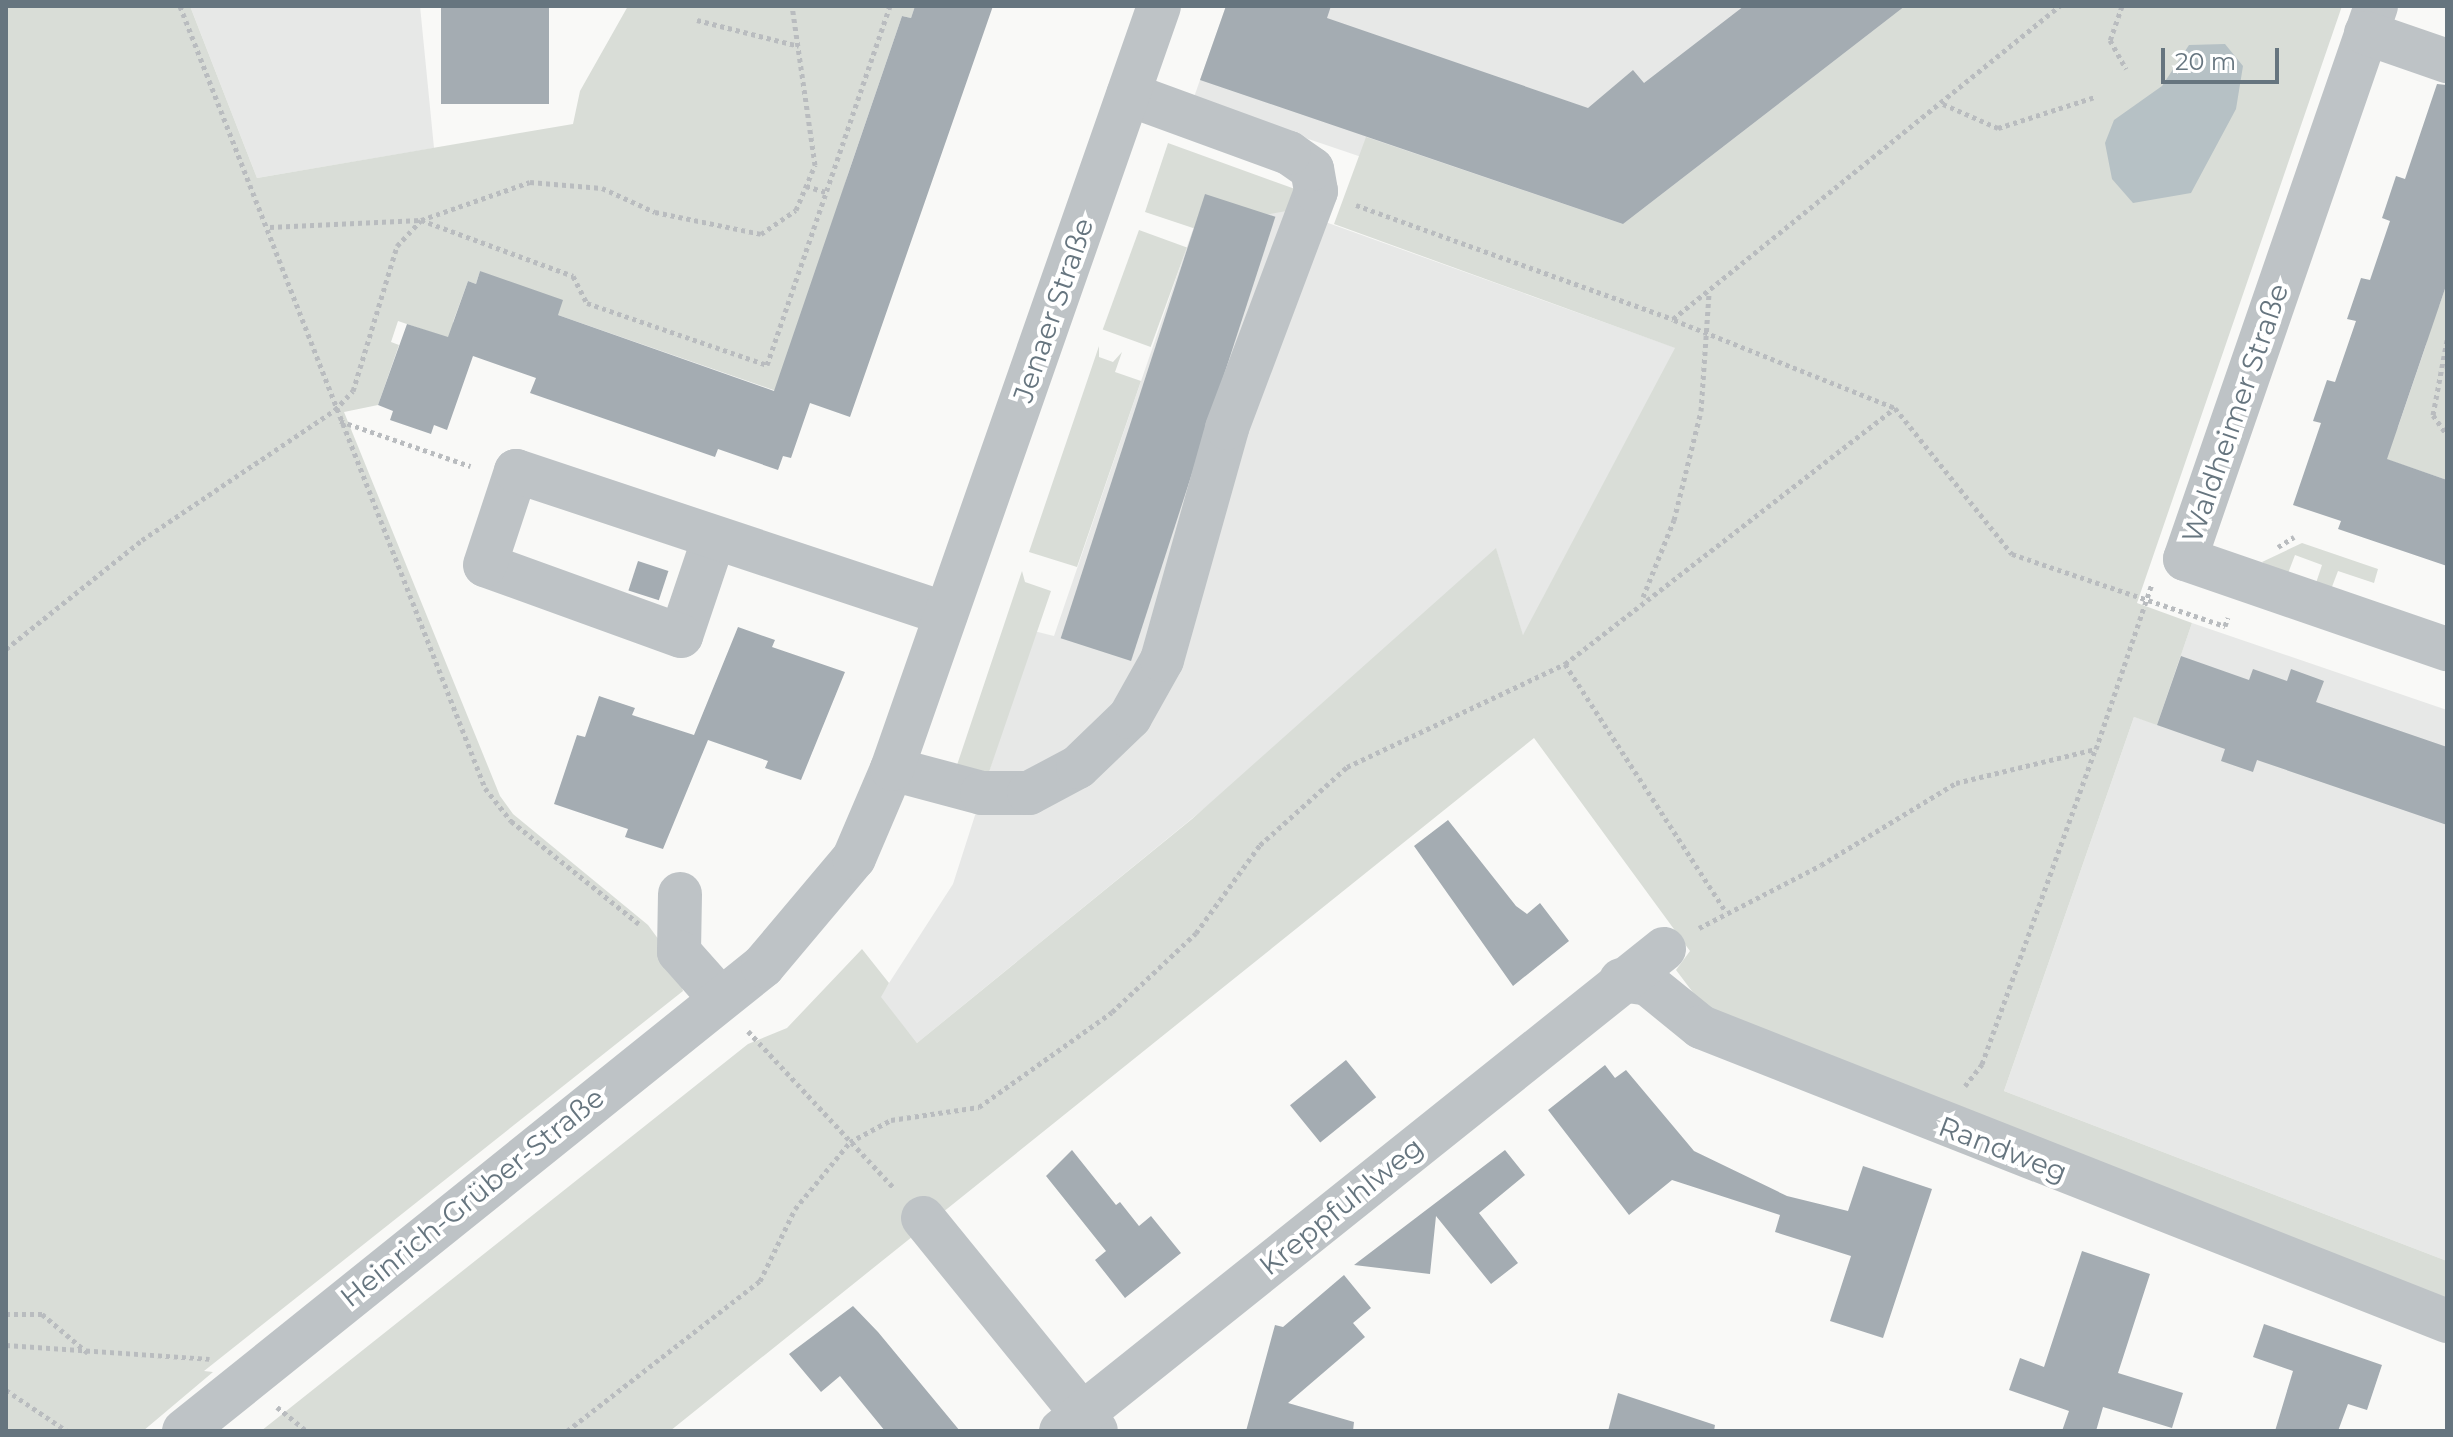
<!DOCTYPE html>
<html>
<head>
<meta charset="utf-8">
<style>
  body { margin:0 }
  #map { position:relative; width:2453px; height:1437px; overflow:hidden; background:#f9f9f7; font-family:Montserrat,sans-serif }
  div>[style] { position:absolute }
  .built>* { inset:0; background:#e7e8e7 }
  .green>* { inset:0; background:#d9ddd7; transform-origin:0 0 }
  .water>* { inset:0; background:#b6c1c5 }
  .building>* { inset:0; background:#a4acb2; transform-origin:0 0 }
  .path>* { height:5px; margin-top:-2.5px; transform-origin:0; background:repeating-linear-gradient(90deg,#b9bcbf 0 4px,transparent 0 8px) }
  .minor>* { height:44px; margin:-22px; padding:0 22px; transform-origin:22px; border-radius:22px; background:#bec3c6 }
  span { translate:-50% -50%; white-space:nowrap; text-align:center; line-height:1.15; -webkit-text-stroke:8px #fff; paint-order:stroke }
  .street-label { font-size:28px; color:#66757f }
  .frame { position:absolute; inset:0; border:8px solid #66757f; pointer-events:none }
  .scale { position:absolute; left:2161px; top:48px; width:118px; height:36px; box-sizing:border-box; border:4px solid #66757f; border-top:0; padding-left:10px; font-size:24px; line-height:28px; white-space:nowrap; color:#66757f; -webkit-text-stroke:6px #fff; paint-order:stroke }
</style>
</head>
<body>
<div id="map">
  <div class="built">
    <i style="clip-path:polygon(190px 6px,420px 6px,434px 148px,257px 178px)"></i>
    <i style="clip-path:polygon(1226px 6px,2001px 6px,1671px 262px,1193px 100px)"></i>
    <i style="clip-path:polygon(1205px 194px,1292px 210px,1676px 348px,1523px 636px,1496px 549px,1298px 732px,917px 1043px,880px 997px,953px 884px,1034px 631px,1054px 636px)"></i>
    <i style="clip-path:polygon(2192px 623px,2447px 710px,2447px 1261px,2004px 1091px,2134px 717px,2157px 724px)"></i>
  </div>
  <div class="green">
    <i style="clip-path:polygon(6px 6px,190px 6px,257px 178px,573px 124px,580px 91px,628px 6px,915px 6px,911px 18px,902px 16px,848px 174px,782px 393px,558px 315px,480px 271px,476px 284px,468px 281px,453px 322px,457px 341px,398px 321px,391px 342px,399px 345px,378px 405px,344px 412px,500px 796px,513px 814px,648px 925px,675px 962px,683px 991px,204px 1371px,213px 1372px,143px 1431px,6px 1431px)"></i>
    <i style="clip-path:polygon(1905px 6px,2342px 6px,2137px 603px,2192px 623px,2157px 725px,2134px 717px,2004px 1091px,2447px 1261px,2447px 1310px,1710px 1015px,1676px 970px,1690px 951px,1534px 738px,670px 1431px,261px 1431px,748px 1044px,787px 1028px,862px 949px,889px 983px,881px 997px,917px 1043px,1192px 819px,1496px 548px,1523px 635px,1675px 348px,1334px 224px,1366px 137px,1623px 224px)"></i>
    <i style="clip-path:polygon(1168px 143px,1295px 189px,1292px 210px,1193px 228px,1145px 212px)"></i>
    <i style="left:1139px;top:230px;width:51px;height:106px;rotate:20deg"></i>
    <i style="clip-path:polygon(2447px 283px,2447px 480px,2374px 455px,2398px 427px,2426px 345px,2432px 304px,2439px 306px)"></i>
    <i style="clip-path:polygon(1099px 346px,1099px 357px,1113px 362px,1122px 352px,1115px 372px,1141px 381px,1077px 567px,1029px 552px)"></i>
    <i style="clip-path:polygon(2302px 543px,2378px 569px,2374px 583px,2338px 571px,2330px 592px,2315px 586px,2322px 565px,2295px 555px,2287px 576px,2262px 562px)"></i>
    <i style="clip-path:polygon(1022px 571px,1025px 582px,1051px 591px,987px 778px,956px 768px)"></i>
  </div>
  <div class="water">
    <i style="clip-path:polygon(2225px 44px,2243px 66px,2236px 109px,2191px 193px,2133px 203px,2112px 179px,2105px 143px,2114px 120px,2162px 86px,2189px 45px)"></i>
  </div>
  <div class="building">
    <i style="left:441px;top:6px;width:108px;height:98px"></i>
    <i style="clip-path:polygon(915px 6px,993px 6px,850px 417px,810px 403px,791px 458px,783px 456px,778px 470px,718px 449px,715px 457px,530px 393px,536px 378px,473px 356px,447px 430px,434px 425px,431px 434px,390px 420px,393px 411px,378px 405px,407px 324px,448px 337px,468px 281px,476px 284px,480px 271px,563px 300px,558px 315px,774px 391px,902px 16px,911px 18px)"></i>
    <i style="clip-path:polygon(1226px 6px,1331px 6px,1327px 18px,1588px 108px,1633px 70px,1644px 83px,1744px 6px,1905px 6px,1623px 224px,1200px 80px)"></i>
    <i style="clip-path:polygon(2437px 84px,2447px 85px,2447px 283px,2387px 459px,2447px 480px,2447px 566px,2338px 529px,2341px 521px,2293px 505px,2321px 423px,2313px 421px,2327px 380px,2335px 382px,2356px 321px,2347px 319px,2361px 278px,2370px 280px,2390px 221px,2382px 218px,2396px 176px,2405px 179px)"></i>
    <i style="left:1205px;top:194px;width:74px;height:467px;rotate:18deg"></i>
    <i style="left:638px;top:561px;width:32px;height:31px;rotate:18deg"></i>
    <i style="clip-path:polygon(738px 627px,775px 640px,772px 647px,845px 672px,801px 780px,765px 768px,768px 761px,708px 740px,663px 849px,625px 837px,628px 829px,554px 804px,577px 735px,585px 737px,599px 696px,635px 708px,632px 715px,694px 735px)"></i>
    <i style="clip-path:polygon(2181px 656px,2249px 680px,2253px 669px,2287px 681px,2291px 669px,2324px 681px,2316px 702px,2447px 747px,2447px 825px,2257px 760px,2253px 772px,2221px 761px,2225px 749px,2157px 725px)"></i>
    <i style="clip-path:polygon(1448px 820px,1516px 906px,1527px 914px,1540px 903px,1569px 941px,1513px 986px,1414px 846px)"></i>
    <i style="left:1346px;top:1060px;width:48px;height:72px;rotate:51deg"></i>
    <i style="clip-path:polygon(1605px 1065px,1615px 1078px,1626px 1070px,1694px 1151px,1787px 1196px,1848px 1211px,1863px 1166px,1932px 1189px,1883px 1338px,1830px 1321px,1851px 1256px,1775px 1232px,1780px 1215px,1672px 1180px,1629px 1215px,1548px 1110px)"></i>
    <i style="clip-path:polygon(1072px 1150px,1116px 1205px,1120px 1202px,1139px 1226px,1151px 1216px,1181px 1253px,1125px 1298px,1095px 1260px,1106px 1251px,1046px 1176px)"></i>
    <i style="clip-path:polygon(1505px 1150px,1525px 1175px,1479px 1213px,1518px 1263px,1491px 1284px,1436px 1216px,1430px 1274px,1354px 1265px)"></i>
    <i style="clip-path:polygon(2082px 1251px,2150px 1274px,2118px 1373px,2183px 1393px,2172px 1428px,2103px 1407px,2096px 1431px,2062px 1431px,2069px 1411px,2009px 1390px,2020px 1358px,2044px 1367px)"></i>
    <i style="clip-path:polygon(1344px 1275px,1371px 1308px,1353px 1323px,1365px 1337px,1288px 1403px,1354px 1422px,1353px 1431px,1246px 1431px,1275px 1325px,1283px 1327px)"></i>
    <i style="clip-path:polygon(853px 1306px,878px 1332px,960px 1431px,885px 1431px,840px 1376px,821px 1392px,789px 1354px)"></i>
    <i style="clip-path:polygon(2264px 1324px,2382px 1365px,2367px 1410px,2348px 1404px,2338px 1431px,2275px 1431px,2293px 1371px,2253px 1357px)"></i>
    <i style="clip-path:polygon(1618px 1393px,1715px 1425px,1714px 1431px,1608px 1431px)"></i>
  </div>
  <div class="path">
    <i style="left:180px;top:6px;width:839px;rotate:68.69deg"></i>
    <i style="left:485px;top:788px;width:42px;rotate:51.8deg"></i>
    <i style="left:511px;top:821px;width:164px;rotate:38.8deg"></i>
    <i style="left:2122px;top:6px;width:36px;rotate:109deg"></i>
    <i style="left:2110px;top:40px;width:33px;rotate:61deg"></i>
    <i style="left:697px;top:20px;width:105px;rotate:14.3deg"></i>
    <i style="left:1943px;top:104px;width:60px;rotate:23.6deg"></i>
    <i style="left:1998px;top:128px;width:102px;rotate:-17.7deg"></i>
    <i style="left:806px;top:186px;width:21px;rotate:17deg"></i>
    <i style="left:1356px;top:205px;width:337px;rotate:19.8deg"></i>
    <i style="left:1673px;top:319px;width:498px;rotate:-39deg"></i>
    <i style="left:270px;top:227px;width:151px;rotate:-2.7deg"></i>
    <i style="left:421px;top:220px;width:162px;rotate:20.2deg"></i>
    <i style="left:573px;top:276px;width:30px;rotate:63deg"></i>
    <i style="left:587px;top:303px;width:190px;rotate:19deg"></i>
    <i style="left:767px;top:365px;width:379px;rotate:-71.1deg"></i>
    <i style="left:1674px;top:320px;width:238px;rotate:21.7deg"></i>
    <i style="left:1895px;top:408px;width:187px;rotate:51.3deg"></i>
    <i style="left:2012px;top:554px;width:225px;rotate:18.7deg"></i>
    <i style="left:2225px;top:626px;width:9px;rotate:-72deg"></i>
    <i style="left:2447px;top:340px;width:76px;rotate:100.6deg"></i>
    <i style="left:2433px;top:415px;width:24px;rotate:55deg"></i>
    <i style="left:340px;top:421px;width:138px;rotate:19.1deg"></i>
    <i style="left:2278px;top:547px;width:19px;rotate:-32deg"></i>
    <i style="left:1643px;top:597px;width:83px;rotate:-68.1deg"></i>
    <i style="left:1674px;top:520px;width:112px;rotate:-76.1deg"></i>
    <i style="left:1701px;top:411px;width:118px;rotate:-86.1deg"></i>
    <i style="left:6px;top:649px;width:174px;rotate:-38.7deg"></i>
    <i style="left:142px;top:540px;width:233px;rotate:-34deg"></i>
    <i style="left:335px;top:410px;width:26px;rotate:-47deg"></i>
    <i style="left:353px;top:391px;width:152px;rotate:-73.1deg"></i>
    <i style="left:397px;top:246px;width:35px;rotate:-47deg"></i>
    <i style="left:421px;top:220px;width:115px;rotate:-19.2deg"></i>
    <i style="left:530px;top:182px;width:72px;rotate:4.8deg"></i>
    <i style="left:602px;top:188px;width:58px;rotate:24.4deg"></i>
    <i style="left:655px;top:212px;width:108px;rotate:11.7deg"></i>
    <i style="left:761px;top:234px;width:42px;rotate:-34.4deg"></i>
    <i style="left:796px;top:210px;width:49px;rotate:-67.1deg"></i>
    <i style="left:815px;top:165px;width:161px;rotate:-98.2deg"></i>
    <i style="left:1565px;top:664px;width:296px;rotate:57deg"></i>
    <i style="left:1699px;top:928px;width:137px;rotate:-27.3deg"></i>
    <i style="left:1821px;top:865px;width:158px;rotate:-31.3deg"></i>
    <i style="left:1956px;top:783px;width:144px;rotate:-13.7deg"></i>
    <i style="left:2096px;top:749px;width:174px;rotate:-71.3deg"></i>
    <i style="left:748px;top:1031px;width:214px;rotate:47.1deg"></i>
    <i style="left:1965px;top:1086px;width:28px;rotate:-52deg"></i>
    <i style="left:1982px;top:1064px;width:334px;rotate:-70.2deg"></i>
    <i style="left:6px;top:1314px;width:36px"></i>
    <i style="left:42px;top:1314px;width:60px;rotate:40.3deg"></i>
    <i style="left:6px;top:1345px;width:204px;rotate:3.9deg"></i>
    <i style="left:6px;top:1390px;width:73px;rotate:33.9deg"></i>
    <i style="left:277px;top:1407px;width:38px;rotate:39deg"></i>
    <i style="left:567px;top:1431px;width:244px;rotate:-37.9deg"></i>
    <i style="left:760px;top:1281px;width:80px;rotate:-64.1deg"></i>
    <i style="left:795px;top:1209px;width:87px;rotate:-50.6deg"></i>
    <i style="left:850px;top:1142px;width:47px;rotate:-28.2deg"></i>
    <i style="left:891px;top:1120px;width:89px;rotate:-8.4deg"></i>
    <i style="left:979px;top:1107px;width:163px;rotate:-35.5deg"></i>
    <i style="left:1112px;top:1012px;width:115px;rotate:-43.2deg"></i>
    <i style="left:1196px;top:933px;width:109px;rotate:-54deg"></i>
    <i style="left:1260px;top:845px;width:117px;rotate:-41.9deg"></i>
    <i style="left:1347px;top:767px;width:241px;rotate:-25.3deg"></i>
    <i style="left:1565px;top:664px;width:418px;rotate:-37.8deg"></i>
  </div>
  <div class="minor">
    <i style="left:2376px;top:6px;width:585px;rotate:109.05deg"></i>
    <i style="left:2185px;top:559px;width:277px;rotate:19deg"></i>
    <i style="left:2366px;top:33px;width:86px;rotate:19.1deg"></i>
    <i style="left:714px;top:538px;width:103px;rotate:108.6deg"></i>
    <i style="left:681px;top:636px;width:208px;rotate:-160.1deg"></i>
    <i style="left:485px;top:565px;width:99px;rotate:-71.7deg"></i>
    <i style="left:516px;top:471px;width:453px;rotate:18.4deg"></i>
    <i style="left:892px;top:769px;width:93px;rotate:14.9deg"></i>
    <i style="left:982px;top:793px;width:47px"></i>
    <i style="left:1029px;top:793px;width:55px;rotate:-28deg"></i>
    <i style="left:1078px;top:767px;width:72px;rotate:-43.9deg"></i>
    <i style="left:1130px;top:717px;width:65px;rotate:-60.7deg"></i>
    <i style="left:1162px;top:660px;width:241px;rotate:-74.3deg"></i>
    <i style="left:1227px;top:428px;width:253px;rotate:-69.4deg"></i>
    <i style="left:1316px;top:191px;width:22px;rotate:-100deg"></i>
    <i style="left:1312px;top:169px;width:28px;rotate:-145deg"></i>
    <i style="left:1289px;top:153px;width:171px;rotate:-159.9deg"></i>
    <i style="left:680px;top:894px;width:58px;rotate:91deg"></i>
    <i style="left:679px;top:952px;width:60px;rotate:48.4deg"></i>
    <i style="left:1621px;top:980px;width:27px;rotate:8deg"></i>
    <i style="left:1648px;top:984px;width:68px;rotate:39.1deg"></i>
    <i style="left:1701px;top:1027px;width:802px;rotate:21.51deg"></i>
    <i style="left:923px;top:1218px;width:274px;rotate:50.9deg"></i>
    <i style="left:184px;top:1431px;width:743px;rotate:-38.77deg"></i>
    <i style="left:763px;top:966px;width:141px;rotate:-49.9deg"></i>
    <i style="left:854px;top:858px;width:97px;rotate:-66.9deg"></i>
    <i style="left:892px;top:769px;width:808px;rotate:-70.71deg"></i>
    <i style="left:1061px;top:1431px;width:772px;rotate:-38.64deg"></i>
  </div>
  <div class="street-label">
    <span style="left:1053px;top:310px;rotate:-71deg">Jenaer Straße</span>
    <span style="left:2235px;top:413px;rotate:-71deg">Waldheimer Straße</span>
    <span style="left:2003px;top:1149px;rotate:21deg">Randweg</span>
    <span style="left:472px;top:1197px;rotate:-39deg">Heinrich-Grüber-Straße</span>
    <span style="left:1341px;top:1206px;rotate:-39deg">Kreppfuhlweg</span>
  </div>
  <div class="frame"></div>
  <div class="scale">20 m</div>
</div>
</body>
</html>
